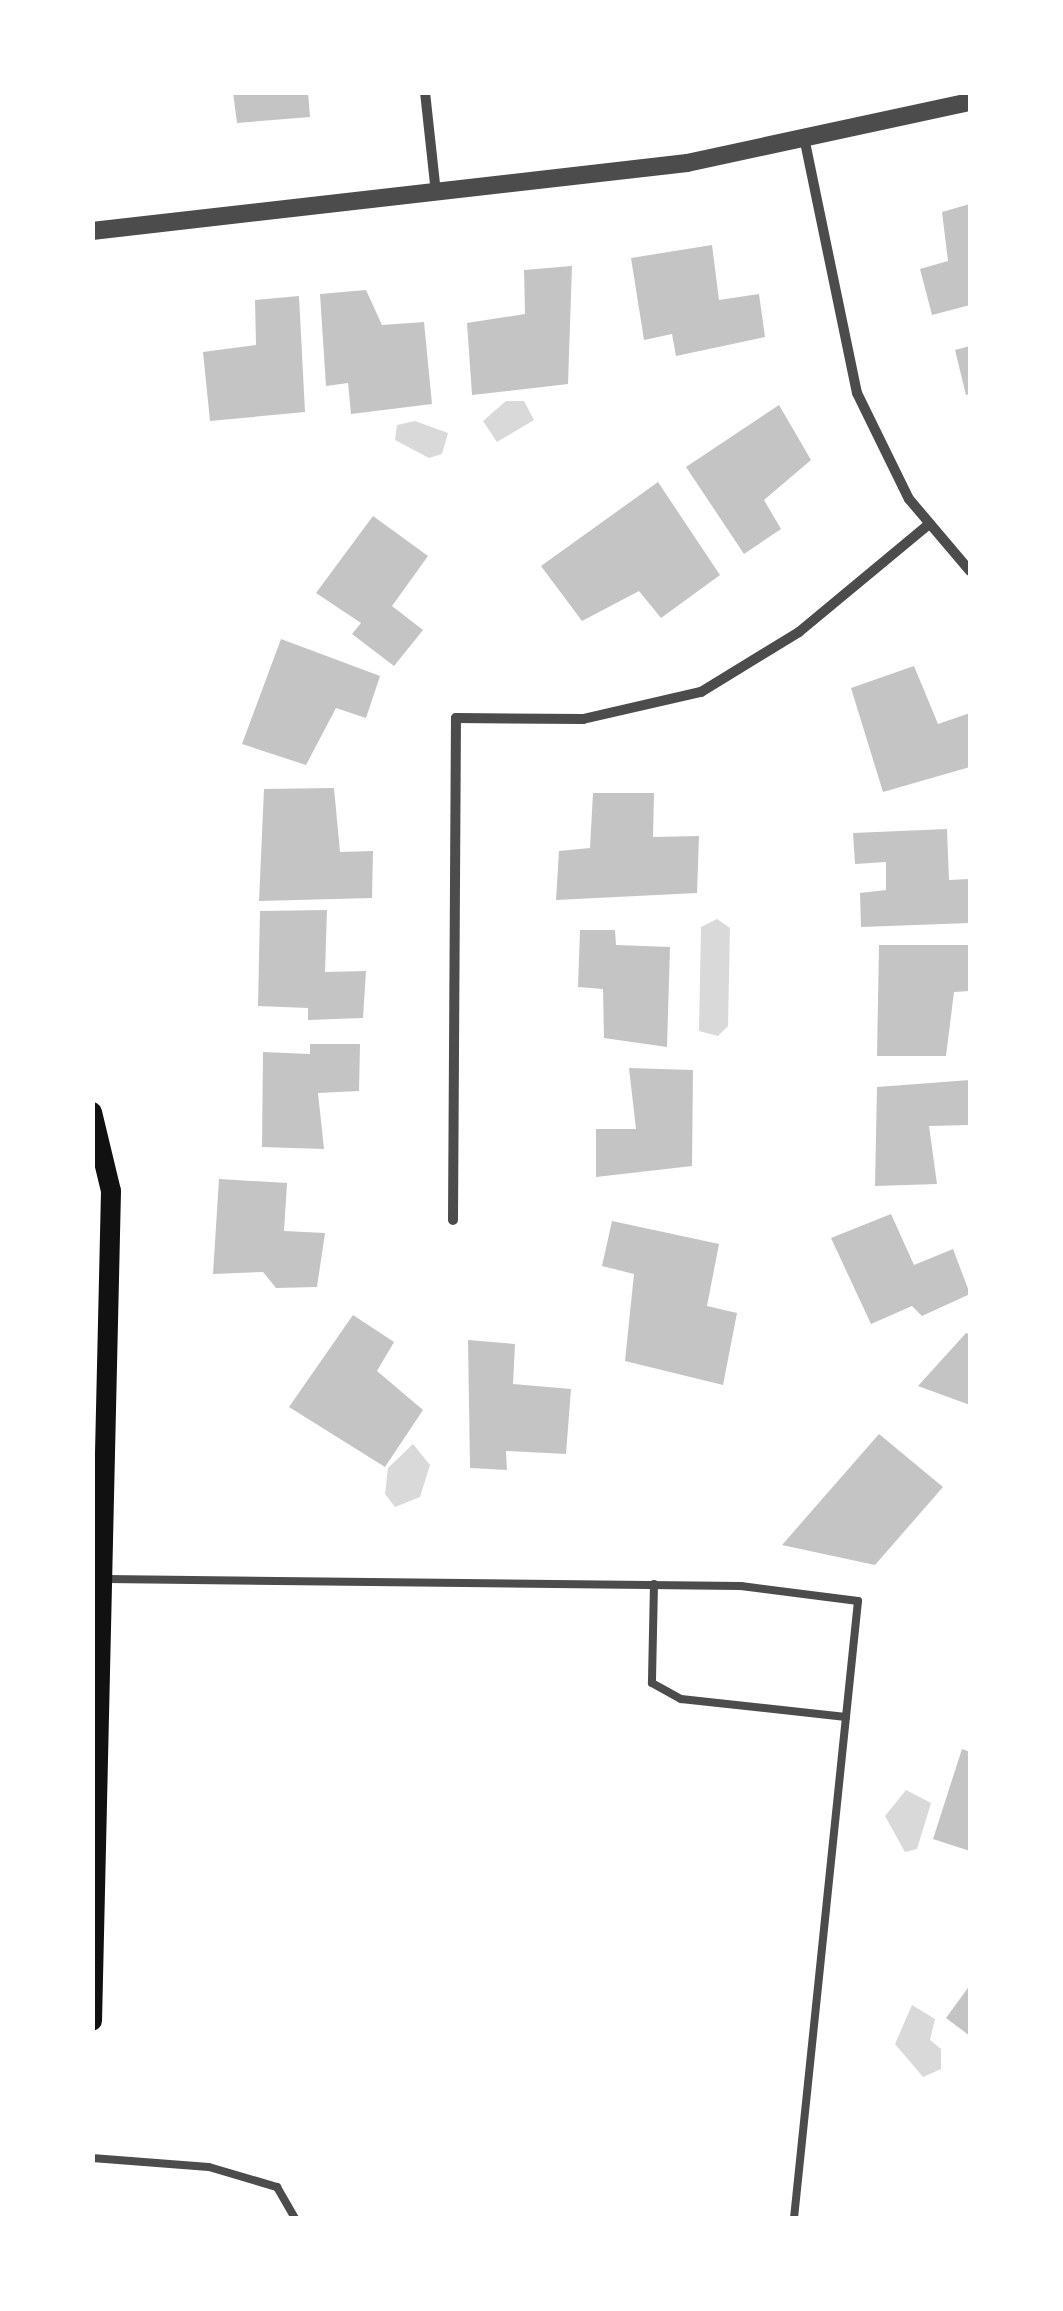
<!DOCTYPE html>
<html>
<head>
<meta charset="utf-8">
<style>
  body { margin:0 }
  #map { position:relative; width:1063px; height:2311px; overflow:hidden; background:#fff; font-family:"Archivo Narrow",sans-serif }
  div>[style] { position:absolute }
  .water>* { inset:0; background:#d9d9d9 }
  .building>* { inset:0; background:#c4c4c4 }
  .service>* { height:8px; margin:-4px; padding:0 4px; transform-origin:4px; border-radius:4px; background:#4c4c4c }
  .minor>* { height:10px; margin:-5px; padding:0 5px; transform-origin:5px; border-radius:5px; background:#4c4c4c }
  .tertiary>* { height:18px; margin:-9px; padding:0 9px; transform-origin:9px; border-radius:9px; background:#4c4c4c }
  .secondary>* { height:20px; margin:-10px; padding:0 10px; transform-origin:10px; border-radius:10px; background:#111 }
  span { translate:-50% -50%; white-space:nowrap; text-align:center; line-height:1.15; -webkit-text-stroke:9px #fff; paint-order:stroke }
  .frame { position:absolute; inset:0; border:95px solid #fff; pointer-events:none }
</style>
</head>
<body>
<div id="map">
  <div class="water">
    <i style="clip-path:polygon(506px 401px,524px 401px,534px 420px,497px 442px,483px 421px)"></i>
    <i style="clip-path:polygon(415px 421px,448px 433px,442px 454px,429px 458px,395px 440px,397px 425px)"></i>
    <i style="clip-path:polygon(717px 919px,730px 928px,728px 1026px,718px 1036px,699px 1031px,701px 927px)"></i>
    <i style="clip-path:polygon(413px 1444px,430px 1465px,420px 1497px,395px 1507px,385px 1494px,388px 1468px)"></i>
    <i style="clip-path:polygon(906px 1790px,931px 1803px,917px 1849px,905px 1852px,885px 1816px)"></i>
    <i style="clip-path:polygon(912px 2005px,935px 2019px,930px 2040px,941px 2049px,941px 2069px,923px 2077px,895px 2044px)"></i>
  </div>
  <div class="building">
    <i style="clip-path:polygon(233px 92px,308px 92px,310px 117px,237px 123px)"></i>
    <i style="clip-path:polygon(970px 204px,970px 305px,932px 315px,920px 269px,948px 261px,942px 212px)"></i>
    <i style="clip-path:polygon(712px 245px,719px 300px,759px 294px,765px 337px,676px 356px,672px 334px,644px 340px,631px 258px)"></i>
    <i style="clip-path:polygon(572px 266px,568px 384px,472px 395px,467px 323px,525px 314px,524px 270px)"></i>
    <i style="clip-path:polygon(366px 290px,382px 325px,424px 322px,432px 404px,351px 414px,348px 383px,326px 386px,320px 294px)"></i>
    <i style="clip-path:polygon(299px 296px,305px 412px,210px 421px,203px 352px,256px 345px,255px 300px)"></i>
    <i style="clip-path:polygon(970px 346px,970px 394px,966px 395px,955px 350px)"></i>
    <i style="clip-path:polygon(779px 405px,811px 460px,764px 500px,781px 529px,744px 554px,686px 467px)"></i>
    <i style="clip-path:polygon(658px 482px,720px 575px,661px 618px,639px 591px,582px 621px,541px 566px)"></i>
    <i style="clip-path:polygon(373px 516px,428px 556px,392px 606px,423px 630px,394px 666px,352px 634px,361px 623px,316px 593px)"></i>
    <i style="clip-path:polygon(281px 639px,380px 676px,366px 718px,336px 708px,306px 765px,242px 744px)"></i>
    <i style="clip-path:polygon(914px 666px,938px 724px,970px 713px,970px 767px,883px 792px,851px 688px)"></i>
    <i style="clip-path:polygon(334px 788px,340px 852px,373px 851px,372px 898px,259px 901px,264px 789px)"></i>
    <i style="clip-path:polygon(593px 793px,654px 793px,653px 837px,699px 836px,697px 893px,556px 900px,559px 851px,590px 848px)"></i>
    <i style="clip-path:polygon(947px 829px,949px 880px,970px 879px,970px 923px,861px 927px,860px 893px,886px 890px,886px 862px,855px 864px,853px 833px)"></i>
    <i style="clip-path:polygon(327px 910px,325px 972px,366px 971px,363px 1018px,308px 1020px,308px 1008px,258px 1006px,260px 911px)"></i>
    <i style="clip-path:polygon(580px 930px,615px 930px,616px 945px,670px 947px,667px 1047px,604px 1038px,603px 989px,578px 987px)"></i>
    <i style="clip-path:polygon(879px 945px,970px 945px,970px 991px,954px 992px,946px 1056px,877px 1056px)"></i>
    <i style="clip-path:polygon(310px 1044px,360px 1044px,359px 1091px,318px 1093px,324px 1149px,262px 1147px,263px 1052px,310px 1054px)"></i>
    <i style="clip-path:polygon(629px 1068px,693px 1070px,692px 1166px,596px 1177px,596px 1129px,636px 1129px)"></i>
    <i style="clip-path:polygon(970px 1080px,970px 1125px,929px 1126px,937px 1184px,875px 1186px,877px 1087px)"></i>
    <i style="clip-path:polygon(219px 1179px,287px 1183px,284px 1231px,325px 1233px,317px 1287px,276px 1288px,263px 1272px,213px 1274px)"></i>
    <i style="clip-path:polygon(891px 1214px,914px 1265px,953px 1249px,970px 1294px,922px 1316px,912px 1306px,871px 1324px,831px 1238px)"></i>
    <i style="clip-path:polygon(612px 1221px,719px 1244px,707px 1306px,737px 1313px,723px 1385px,625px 1361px,634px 1274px,602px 1266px)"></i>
    <i style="clip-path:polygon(353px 1315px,394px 1342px,377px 1371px,423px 1410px,385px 1467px,289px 1407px)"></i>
    <i style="clip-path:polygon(966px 1333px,970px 1334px,970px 1405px,918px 1386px)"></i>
    <i style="clip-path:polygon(468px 1340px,515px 1344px,513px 1384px,571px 1389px,566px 1454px,506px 1451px,507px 1470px,470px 1468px)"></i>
    <i style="clip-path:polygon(879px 1434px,943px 1487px,875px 1565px,782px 1545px)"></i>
    <i style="clip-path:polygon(962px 1749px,970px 1752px,970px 1851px,933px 1839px)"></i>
    <i style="clip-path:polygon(970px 1985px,970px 2036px,946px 2018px)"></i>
  </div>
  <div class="service">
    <i style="left:106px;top:1579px;width:635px;rotate:0.63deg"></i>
    <i style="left:741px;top:1586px;width:118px;rotate:7.3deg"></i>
    <i style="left:858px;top:1601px;width:620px;rotate:95.92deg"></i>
    <i style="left:654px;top:1584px;width:99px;rotate:91.2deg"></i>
    <i style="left:652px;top:1683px;width:33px;rotate:29deg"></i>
    <i style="left:681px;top:1699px;width:166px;rotate:6.2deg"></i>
    <i style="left:92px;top:2158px;width:117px;rotate:4.4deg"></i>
    <i style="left:209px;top:2167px;width:71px;rotate:16.4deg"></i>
    <i style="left:277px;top:2187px;width:36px;rotate:60deg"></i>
  </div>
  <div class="minor">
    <i style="left:425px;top:92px;width:103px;rotate:83.8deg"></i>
    <i style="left:805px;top:142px;width:256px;rotate:78.3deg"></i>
    <i style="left:857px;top:393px;width:118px;rotate:63.9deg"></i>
    <i style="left:909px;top:499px;width:94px;rotate:49.7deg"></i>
    <i style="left:453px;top:1220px;width:502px;rotate:-89.66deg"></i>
    <i style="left:456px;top:718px;width:127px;rotate:0.5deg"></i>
    <i style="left:583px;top:719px;width:121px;rotate:-12.9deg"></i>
    <i style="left:701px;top:692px;width:115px;rotate:-31.5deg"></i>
    <i style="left:799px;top:632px;width:169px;rotate:-39.7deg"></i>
  </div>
  <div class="tertiary">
    <i style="left:92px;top:231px;width:599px;rotate:-6.52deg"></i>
    <i style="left:687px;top:163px;width:289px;rotate:-12.2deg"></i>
  </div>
  <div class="secondary">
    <i style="left:92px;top:1112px;width:81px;rotate:76.5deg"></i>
    <i style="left:111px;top:1191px;width:830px;rotate:91.31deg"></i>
  </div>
  <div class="frame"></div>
</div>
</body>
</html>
